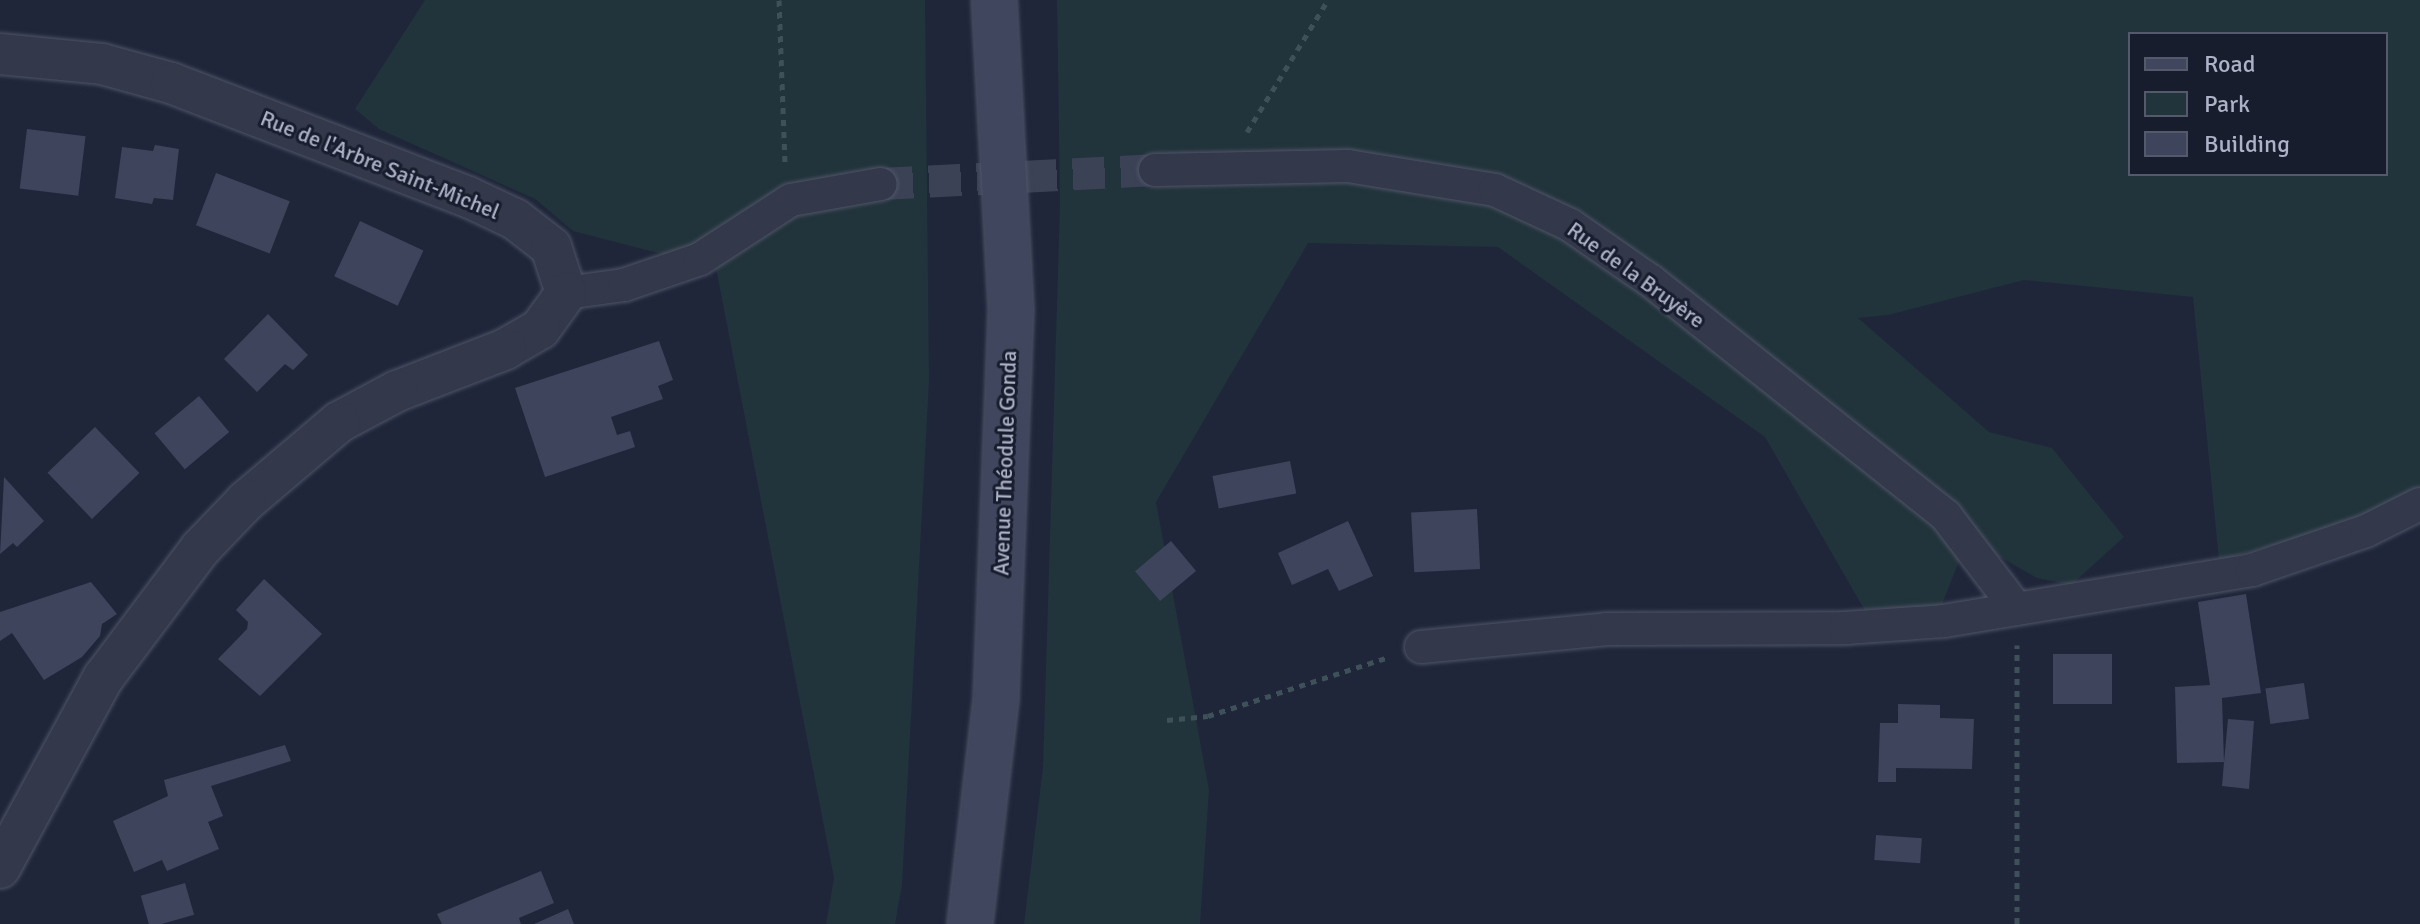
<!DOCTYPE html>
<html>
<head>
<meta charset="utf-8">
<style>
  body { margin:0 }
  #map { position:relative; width:2420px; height:924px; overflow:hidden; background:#1f263a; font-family:Signika,sans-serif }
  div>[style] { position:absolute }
  .green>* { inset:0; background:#21333b }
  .building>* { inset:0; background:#3d445c; transform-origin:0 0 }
  .minor-tunnel>* { height:32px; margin-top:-16px; transform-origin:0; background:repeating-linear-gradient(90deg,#3b4256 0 32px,transparent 0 48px) }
  .path>* { height:5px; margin-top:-2.5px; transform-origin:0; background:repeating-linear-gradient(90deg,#3e5058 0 6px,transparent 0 12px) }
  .roads { filter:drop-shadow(0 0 2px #505568) drop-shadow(0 0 2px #505568) }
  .minor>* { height:32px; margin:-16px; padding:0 16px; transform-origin:16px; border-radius:16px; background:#33384a }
  .tertiary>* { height:40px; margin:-20px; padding:0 20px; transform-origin:20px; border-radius:20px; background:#33384a }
  .secondary>* { height:44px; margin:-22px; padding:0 22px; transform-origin:22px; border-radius:22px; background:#40465d }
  span { translate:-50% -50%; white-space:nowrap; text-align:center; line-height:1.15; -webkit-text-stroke:6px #181d2e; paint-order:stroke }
  .street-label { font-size:22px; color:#adb2c7 }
  .legend { position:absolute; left:2128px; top:32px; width:260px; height:144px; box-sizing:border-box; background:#181d2e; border:2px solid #54596b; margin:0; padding:10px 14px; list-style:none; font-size:24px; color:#adb2c7 }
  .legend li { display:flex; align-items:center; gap:16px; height:40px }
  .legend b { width:40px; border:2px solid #54596b }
</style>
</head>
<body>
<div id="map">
  <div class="green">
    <i style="clip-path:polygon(425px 0,925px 0,929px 381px,902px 885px,895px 924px,826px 924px,834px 878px,716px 268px,573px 231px,535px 199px,379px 129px,355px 109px)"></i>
    <i style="clip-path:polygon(evenodd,1057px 0,2420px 0,2420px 489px,2348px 525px,2219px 560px,2193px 297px,2024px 280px,1888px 315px,1858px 318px,1989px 432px,2052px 448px,2124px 537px,2071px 585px,2037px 578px,1980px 546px,1959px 561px,1941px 607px,1868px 616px,1765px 437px,1498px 247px,1308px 243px,1156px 502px,1209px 790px,1200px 924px,1024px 924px,1043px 767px,1060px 203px,1057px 0,2130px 34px,2386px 34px,2386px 174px,2130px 174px,2130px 34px)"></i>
  </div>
  <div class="building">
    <i style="left:27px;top:129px;width:59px;height:60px;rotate:7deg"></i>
    <i style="clip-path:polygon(155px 145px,179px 149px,173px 200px,154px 198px,152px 204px,115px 198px,122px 147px,153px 151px)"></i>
    <i style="left:216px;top:173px;width:79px;height:56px;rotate:21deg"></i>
    <i style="left:360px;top:221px;width:70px;height:61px;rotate:25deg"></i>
    <i style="clip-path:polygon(268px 314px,308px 355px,293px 370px,285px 364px,257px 392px,224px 359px)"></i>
    <i style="clip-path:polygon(659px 341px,673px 380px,658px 386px,663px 399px,611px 417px,617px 435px,630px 431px,635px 447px,545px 477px,515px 388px)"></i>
    <i style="left:199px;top:396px;width:47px;height:58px;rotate:50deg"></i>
    <i style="left:95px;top:427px;width:64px;height:66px;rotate:46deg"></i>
    <i style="left:1290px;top:461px;width:33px;height:79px;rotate:79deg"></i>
    <i style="clip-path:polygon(4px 477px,44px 521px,17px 547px,13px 543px,0 554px)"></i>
    <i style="left:1477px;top:509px;width:60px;height:66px;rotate:87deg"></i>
    <i style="clip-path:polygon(1348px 521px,1373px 576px,1339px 591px,1328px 569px,1292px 585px,1278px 553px)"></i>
    <i style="left:1171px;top:541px;width:39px;height:47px;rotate:50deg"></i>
    <i style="clip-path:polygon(264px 579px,322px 634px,260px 696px,218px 659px,247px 629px,248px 622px,236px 610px)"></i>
    <i style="clip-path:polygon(91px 582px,117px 614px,102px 624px,100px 636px,82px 657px,44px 680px,12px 633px,0 641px,0 612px)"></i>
    <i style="clip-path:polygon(2246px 594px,2261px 693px,2222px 698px,2224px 762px,2228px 719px,2254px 721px,2249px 789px,2222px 786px,2224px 762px,2177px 763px,2175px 687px,2210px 685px,2198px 602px)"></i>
    <i style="left:2053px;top:654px;width:59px;height:50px"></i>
    <i style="left:2304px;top:683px;width:36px;height:39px;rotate:82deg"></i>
    <i style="clip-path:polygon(1898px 704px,1940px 705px,1940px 718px,1974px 719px,1972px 769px,1896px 768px,1896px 782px,1878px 782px,1880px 723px,1898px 723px)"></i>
    <i style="clip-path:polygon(285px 745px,291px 761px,211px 786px,223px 816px,208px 822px,219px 849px,167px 871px,162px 860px,134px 872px,113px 821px,168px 796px,164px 780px)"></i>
    <i style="left:1876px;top:835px;width:46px;height:25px;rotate:4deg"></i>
    <i style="clip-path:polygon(541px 871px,554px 903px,519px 918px,521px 924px,442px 924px,437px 914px)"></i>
    <i style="left:185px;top:883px;width:33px;height:46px;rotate:74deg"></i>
    <i style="clip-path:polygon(568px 909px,574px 924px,534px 924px)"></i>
  </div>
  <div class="minor-tunnel">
    <i style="left:881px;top:184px;width:274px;rotate:-2.9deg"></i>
  </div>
  <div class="path">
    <i style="left:779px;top:0;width:167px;rotate:87.9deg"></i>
    <i style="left:1247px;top:132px;width:155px;rotate:-58.5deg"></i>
    <i style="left:1167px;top:720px;width:41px;rotate:-5.6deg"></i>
    <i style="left:1208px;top:716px;width:189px;rotate:-18.1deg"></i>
    <i style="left:2017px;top:924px;width:279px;rotate:-90deg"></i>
  </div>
  <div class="roads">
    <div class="minor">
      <i style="left:1155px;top:170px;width:193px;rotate:-1.2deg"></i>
      <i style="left:1348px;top:166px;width:149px;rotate:9.3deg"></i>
      <i style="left:1495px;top:190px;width:83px;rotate:25deg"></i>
      <i style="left:1570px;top:225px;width:98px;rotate:34.7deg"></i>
      <i style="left:1651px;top:281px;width:377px;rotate:38.5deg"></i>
      <i style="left:1946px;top:516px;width:116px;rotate:52.7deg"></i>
      <i style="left:566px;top:293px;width:59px;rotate:-7.9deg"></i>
      <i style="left:624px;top:285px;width:80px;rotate:-18.9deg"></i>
      <i style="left:700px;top:259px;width:108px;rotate:-33deg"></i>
      <i style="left:791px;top:200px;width:91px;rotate:-10.1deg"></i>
      <i style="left:1421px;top:647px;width:187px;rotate:-5.5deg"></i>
      <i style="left:1607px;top:629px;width:238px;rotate:-0.2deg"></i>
      <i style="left:1845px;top:628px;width:99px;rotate:-4deg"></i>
      <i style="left:1944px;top:621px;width:312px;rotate:-9.4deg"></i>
      <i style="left:2252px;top:570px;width:120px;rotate:-18.9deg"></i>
      <i style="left:2366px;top:531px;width:60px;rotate:-26.6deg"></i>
    </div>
    <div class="tertiary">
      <i style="left:0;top:54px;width:102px;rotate:5.6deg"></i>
      <i style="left:102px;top:64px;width:72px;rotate:15.4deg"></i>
      <i style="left:171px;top:83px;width:318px;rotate:21deg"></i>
      <i style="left:468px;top:197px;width:52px;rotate:25.1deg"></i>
      <i style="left:515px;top:219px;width:46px;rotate:37.9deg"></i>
      <i style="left:551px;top:247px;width:48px;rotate:71.9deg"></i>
      <i style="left:566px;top:293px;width:44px;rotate:125.8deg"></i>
      <i style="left:540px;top:329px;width:39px;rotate:150deg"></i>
      <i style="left:506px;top:349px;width:117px;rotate:158.9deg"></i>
      <i style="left:397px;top:391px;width:66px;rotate:151.9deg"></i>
      <i style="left:339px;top:422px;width:122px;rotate:139.7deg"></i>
      <i style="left:246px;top:501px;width:66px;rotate:133.8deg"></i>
      <i style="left:200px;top:549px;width:161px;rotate:126.9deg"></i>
      <i style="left:103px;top:678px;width:216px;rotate:118.5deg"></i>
    </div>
    <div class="secondary">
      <i style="left:970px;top:924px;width:226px;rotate:-83.4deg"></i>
      <i style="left:996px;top:700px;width:391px;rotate:-87.8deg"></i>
      <i style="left:1011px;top:309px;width:309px;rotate:-93.1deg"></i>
    </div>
  </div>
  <div class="street-label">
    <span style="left:380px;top:165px;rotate:22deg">Rue de l'Arbre Saint-Michel</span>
    <span style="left:1636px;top:275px;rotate:36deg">Rue de la Bruyère</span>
    <span style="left:1005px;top:463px;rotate:-88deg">Avenue Théodule Gonda</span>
  </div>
  <ul class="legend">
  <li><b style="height:10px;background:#40465d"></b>Road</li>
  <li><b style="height:22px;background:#21333b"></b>Park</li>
  <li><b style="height:22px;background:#3d445c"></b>Building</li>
  </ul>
</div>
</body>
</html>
